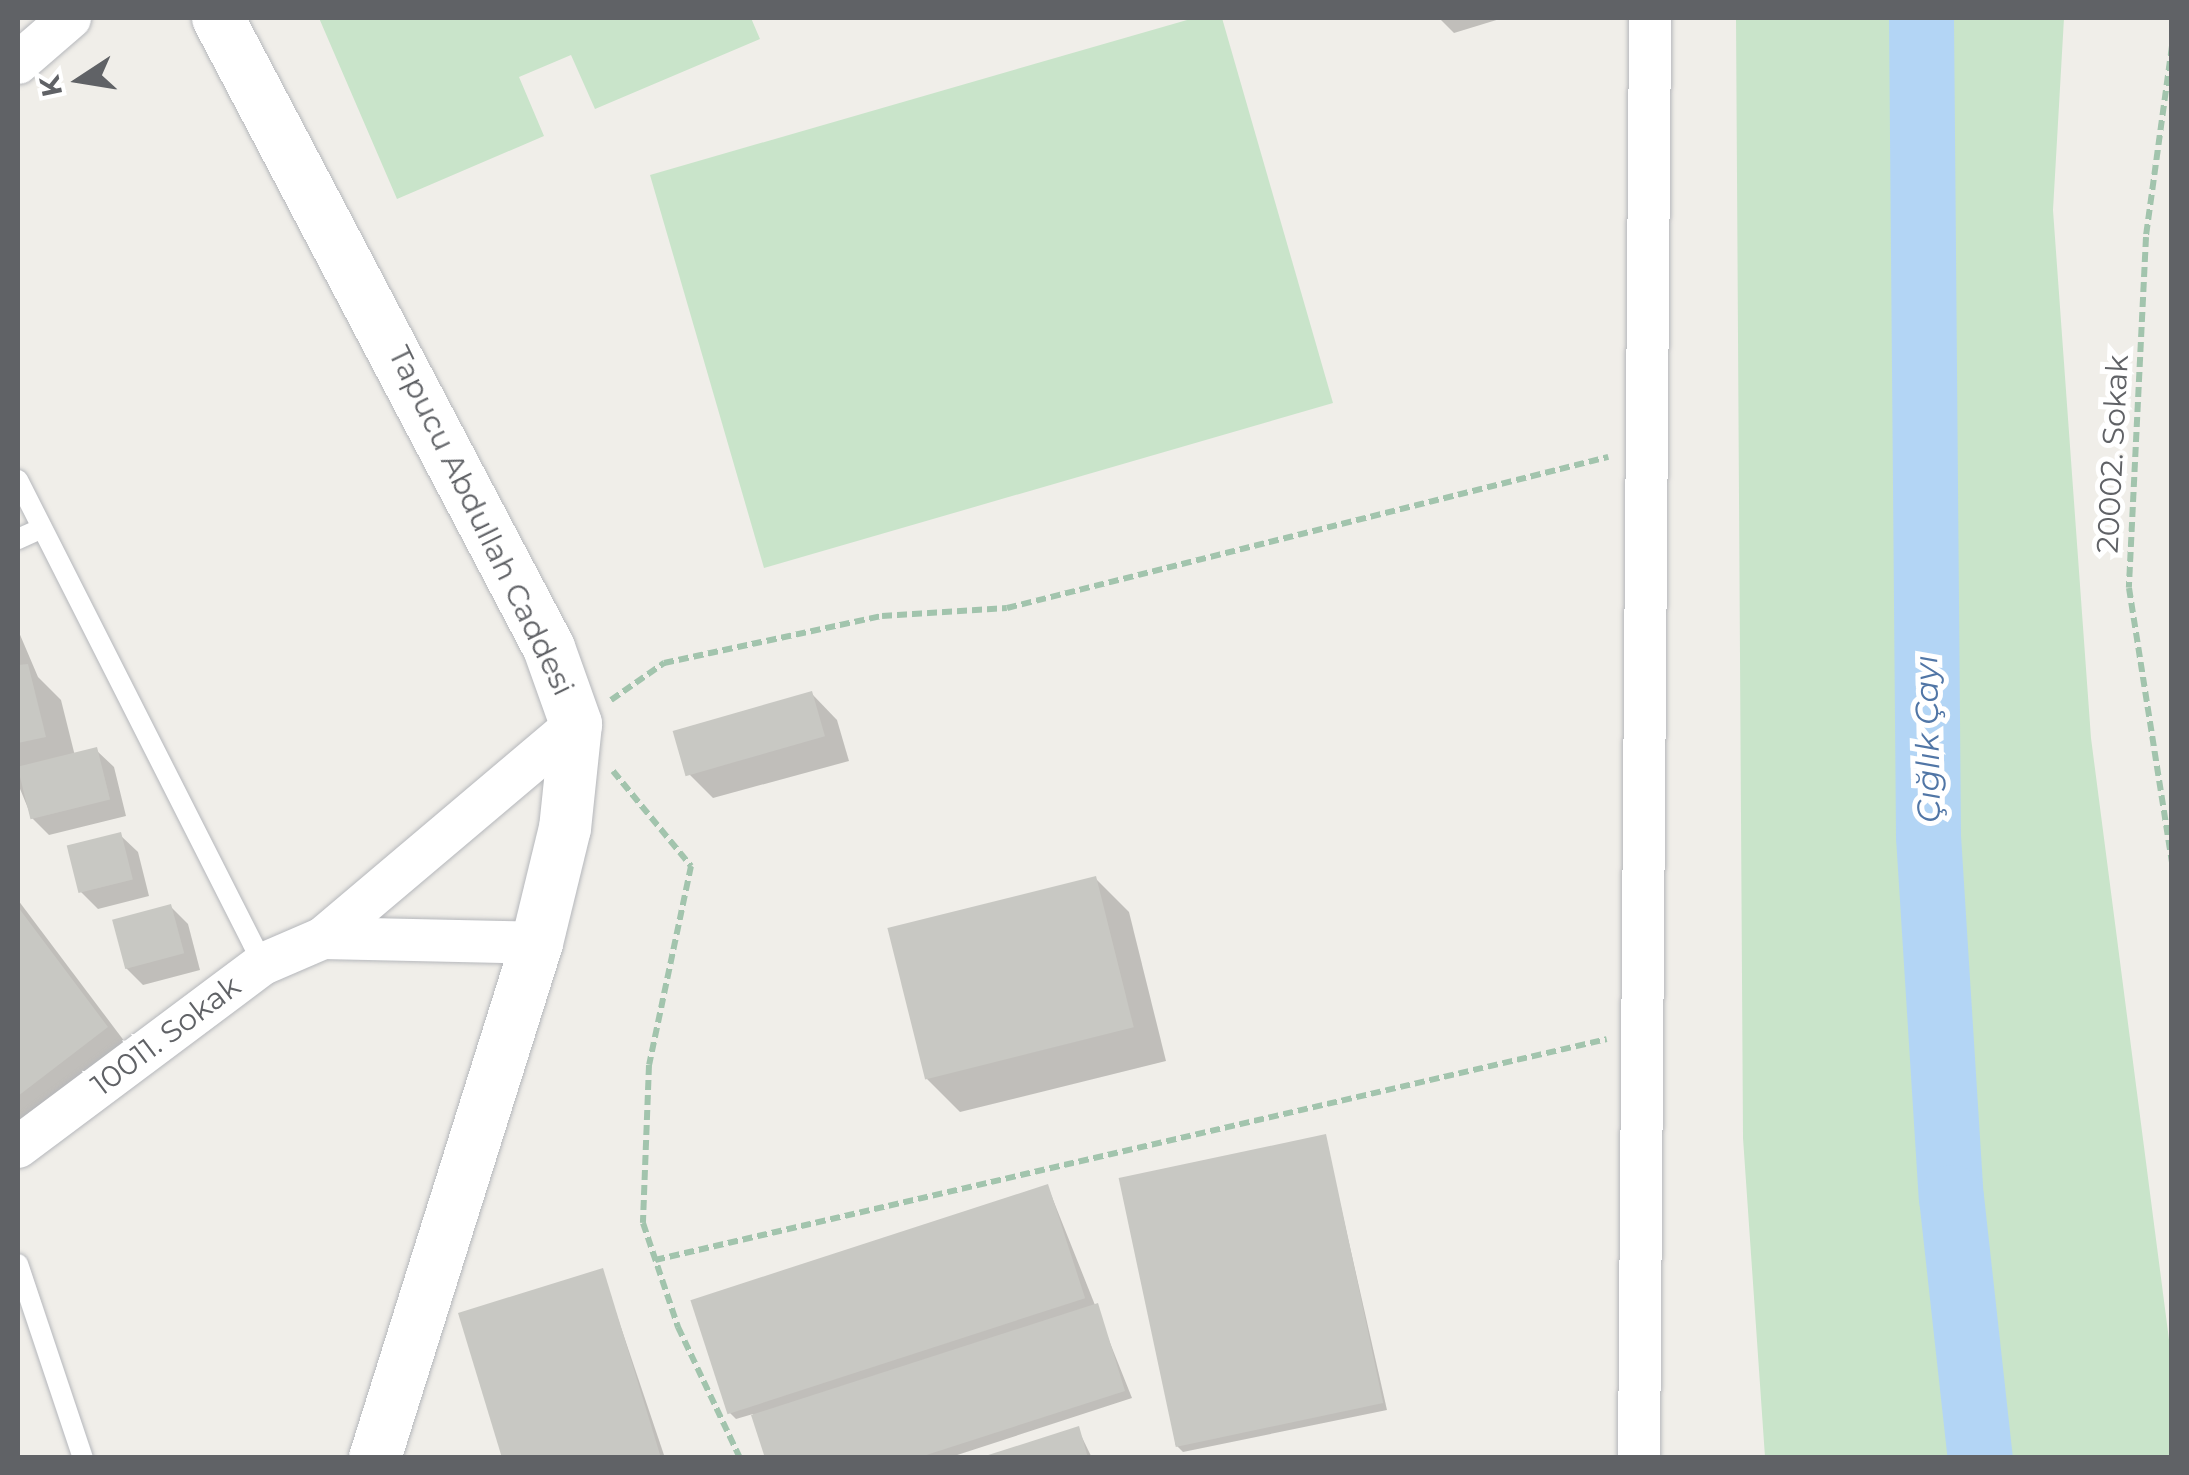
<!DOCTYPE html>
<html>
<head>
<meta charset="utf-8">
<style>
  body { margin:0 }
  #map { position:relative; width:2189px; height:1475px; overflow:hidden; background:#f0eee9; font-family:Montserrat,sans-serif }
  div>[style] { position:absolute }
  .green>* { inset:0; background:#c9e4ca }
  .shadow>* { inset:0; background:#0003 }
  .river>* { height:65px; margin:-32.5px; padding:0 32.5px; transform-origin:32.5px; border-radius:32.5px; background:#b3d5f5 }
  .building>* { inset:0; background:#c8c8c3; transform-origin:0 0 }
  .path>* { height:6px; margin-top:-3px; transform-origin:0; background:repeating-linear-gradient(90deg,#a2c4ad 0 10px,transparent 0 15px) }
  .roads { filter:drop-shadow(0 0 2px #b5b7bb) drop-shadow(0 0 2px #b5b7bb) }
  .service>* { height:20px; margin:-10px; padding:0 10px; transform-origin:10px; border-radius:10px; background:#fff }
  .minor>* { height:42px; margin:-21px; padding:0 21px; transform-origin:21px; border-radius:21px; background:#fff }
  .tertiary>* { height:52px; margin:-26px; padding:0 26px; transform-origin:26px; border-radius:26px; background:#fff }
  span { translate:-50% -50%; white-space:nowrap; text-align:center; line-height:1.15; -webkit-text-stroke:10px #fff; paint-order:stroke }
  .street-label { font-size:30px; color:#606266 }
  .water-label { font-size:32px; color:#5176a6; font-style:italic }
  .frame { position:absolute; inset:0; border:20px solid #606266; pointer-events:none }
  .north { position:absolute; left:30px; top:30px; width:100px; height:100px; -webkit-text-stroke:8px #fff; paint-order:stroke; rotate:258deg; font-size:28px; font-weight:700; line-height:40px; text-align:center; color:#606266 }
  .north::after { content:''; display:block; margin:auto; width:35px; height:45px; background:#606266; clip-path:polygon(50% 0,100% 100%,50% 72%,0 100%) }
</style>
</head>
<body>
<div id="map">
  <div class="green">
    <i style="clip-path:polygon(319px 18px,751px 18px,760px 39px,595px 109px,571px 55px,519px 77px,544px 136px,397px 199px)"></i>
    <i style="clip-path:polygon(1194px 18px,1222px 18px,1333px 403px,764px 568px,650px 175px)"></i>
    <i style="clip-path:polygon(1736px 18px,2064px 18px,2053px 210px,2091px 738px,2171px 1355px,2171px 1457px,1765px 1457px,1743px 1138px)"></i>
  </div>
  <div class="shadow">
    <i style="clip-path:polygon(1439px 18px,1503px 18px,1454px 33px)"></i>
    <i style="clip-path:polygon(18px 630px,38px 677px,61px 700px,75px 756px,96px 750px,114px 767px,126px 816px,49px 835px,32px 818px,18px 784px)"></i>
    <i style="clip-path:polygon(812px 694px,837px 720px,849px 761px,713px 798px,687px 772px)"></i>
    <i style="clip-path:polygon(120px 835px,138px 852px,149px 896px,98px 909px,81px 892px)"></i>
    <i style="clip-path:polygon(1095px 878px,1129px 912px,1166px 1061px,960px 1112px,926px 1078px)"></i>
    <i style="clip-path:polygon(18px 900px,140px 1062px,18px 1128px)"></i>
    <i style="clip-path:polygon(171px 907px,188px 924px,200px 970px,143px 985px,126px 968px)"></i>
    <i style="clip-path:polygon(1325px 1137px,1387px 1410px,1183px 1452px,1175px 1444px)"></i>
    <i style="clip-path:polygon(1048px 1187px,1132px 1398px,948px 1458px,768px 1458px,753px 1414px,736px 1419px,728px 1411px)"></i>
    <i style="clip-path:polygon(602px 1271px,665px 1458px,505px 1458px)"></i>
    <i style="clip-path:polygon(1078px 1429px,1092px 1458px,988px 1458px)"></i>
  </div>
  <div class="river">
    <i style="left:1921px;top:18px;width:818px;rotate:89.51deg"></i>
    <i style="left:1928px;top:836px;width:362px;rotate:86.4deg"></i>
    <i style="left:1951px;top:1197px;width:263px;rotate:83.7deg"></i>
  </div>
  <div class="building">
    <i style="clip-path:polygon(28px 664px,46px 737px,18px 743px,18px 665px)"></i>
    <i style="left:812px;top:691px;width:47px;height:145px;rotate:74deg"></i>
    <i style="left:97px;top:747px;width:54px;height:82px;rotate:76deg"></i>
    <i style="left:121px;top:832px;width:49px;height:56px;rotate:76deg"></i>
    <i style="left:1096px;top:876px;width:156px;height:215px;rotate:76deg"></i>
    <i style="left:171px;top:904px;width:51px;height:61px;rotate:75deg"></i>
    <i style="clip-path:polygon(18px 907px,108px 1027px,18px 1096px)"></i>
    <i style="left:1326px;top:1134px;width:275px;height:212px;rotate:78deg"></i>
    <i style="left:1048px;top:1184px;width:120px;height:376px;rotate:72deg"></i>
    <i style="clip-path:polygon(603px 1268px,661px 1458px,502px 1458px,458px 1313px)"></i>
    <i style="clip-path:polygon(1098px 1303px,1125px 1391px,917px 1458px,765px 1458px,751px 1415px)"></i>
    <i style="clip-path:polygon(1079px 1426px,1088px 1458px,983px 1458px,982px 1457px)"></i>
  </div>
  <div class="path">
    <i style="left:2172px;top:46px;width:193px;rotate:97.8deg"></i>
    <i style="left:2146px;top:237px;width:351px;rotate:92.8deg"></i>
    <i style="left:2129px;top:588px;width:278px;rotate:81.1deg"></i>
    <i style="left:611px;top:700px;width:65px;rotate:-34.9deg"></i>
    <i style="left:664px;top:663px;width:223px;rotate:-12.2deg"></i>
    <i style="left:882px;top:616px;width:125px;rotate:-3.7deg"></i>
    <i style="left:1007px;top:608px;width:620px;rotate:-14.1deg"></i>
    <i style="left:613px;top:771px;width:123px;rotate:50.6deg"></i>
    <i style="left:691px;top:866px;width:203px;rotate:101.9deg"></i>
    <i style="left:649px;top:1065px;width:158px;rotate:92.2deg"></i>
    <i style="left:643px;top:1223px;width:110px;rotate:71.4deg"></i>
    <i style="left:678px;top:1327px;width:145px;rotate:64.7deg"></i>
    <i style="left:655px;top:1260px;width:977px;rotate:-13.07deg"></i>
  </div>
  <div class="roads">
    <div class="service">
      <i style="left:18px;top:480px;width:542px;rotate:63.15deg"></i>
      <i style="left:18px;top:539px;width:24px;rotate:-24deg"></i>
      <i style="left:18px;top:1264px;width:205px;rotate:71.5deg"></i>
    </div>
    <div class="minor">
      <i style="left:18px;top:63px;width:69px;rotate:-40.9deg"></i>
      <i style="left:323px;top:938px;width:214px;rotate:1.3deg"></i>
      <i style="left:18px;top:1147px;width:306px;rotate:-36.8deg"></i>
      <i style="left:263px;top:964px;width:65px;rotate:-23.4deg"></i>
      <i style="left:323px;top:938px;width:331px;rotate:-40.2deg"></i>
      <i style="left:1639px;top:1458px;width:1440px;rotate:-89.56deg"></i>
    </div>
    <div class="tertiary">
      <i style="left:218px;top:18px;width:712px;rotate:62.28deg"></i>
      <i style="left:549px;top:648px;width:81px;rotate:70.4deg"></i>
      <i style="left:576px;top:724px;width:105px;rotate:96deg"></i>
      <i style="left:565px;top:828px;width:118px;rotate:103.7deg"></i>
      <i style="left:537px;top:943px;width:540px;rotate:107.46deg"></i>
    </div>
  </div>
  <div class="street-label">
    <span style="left:2113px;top:454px;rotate:-87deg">20002. Sokak</span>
    <span style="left:481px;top:521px;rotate:64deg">Tapucu Abdullah Caddesi</span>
    <span style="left:166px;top:1036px;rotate:-37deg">10011. Sokak</span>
  </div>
  <div class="water-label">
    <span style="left:1928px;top:739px;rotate:-91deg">Çığlık Çayı</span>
  </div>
  <div class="frame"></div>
  <div class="north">K</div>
</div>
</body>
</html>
